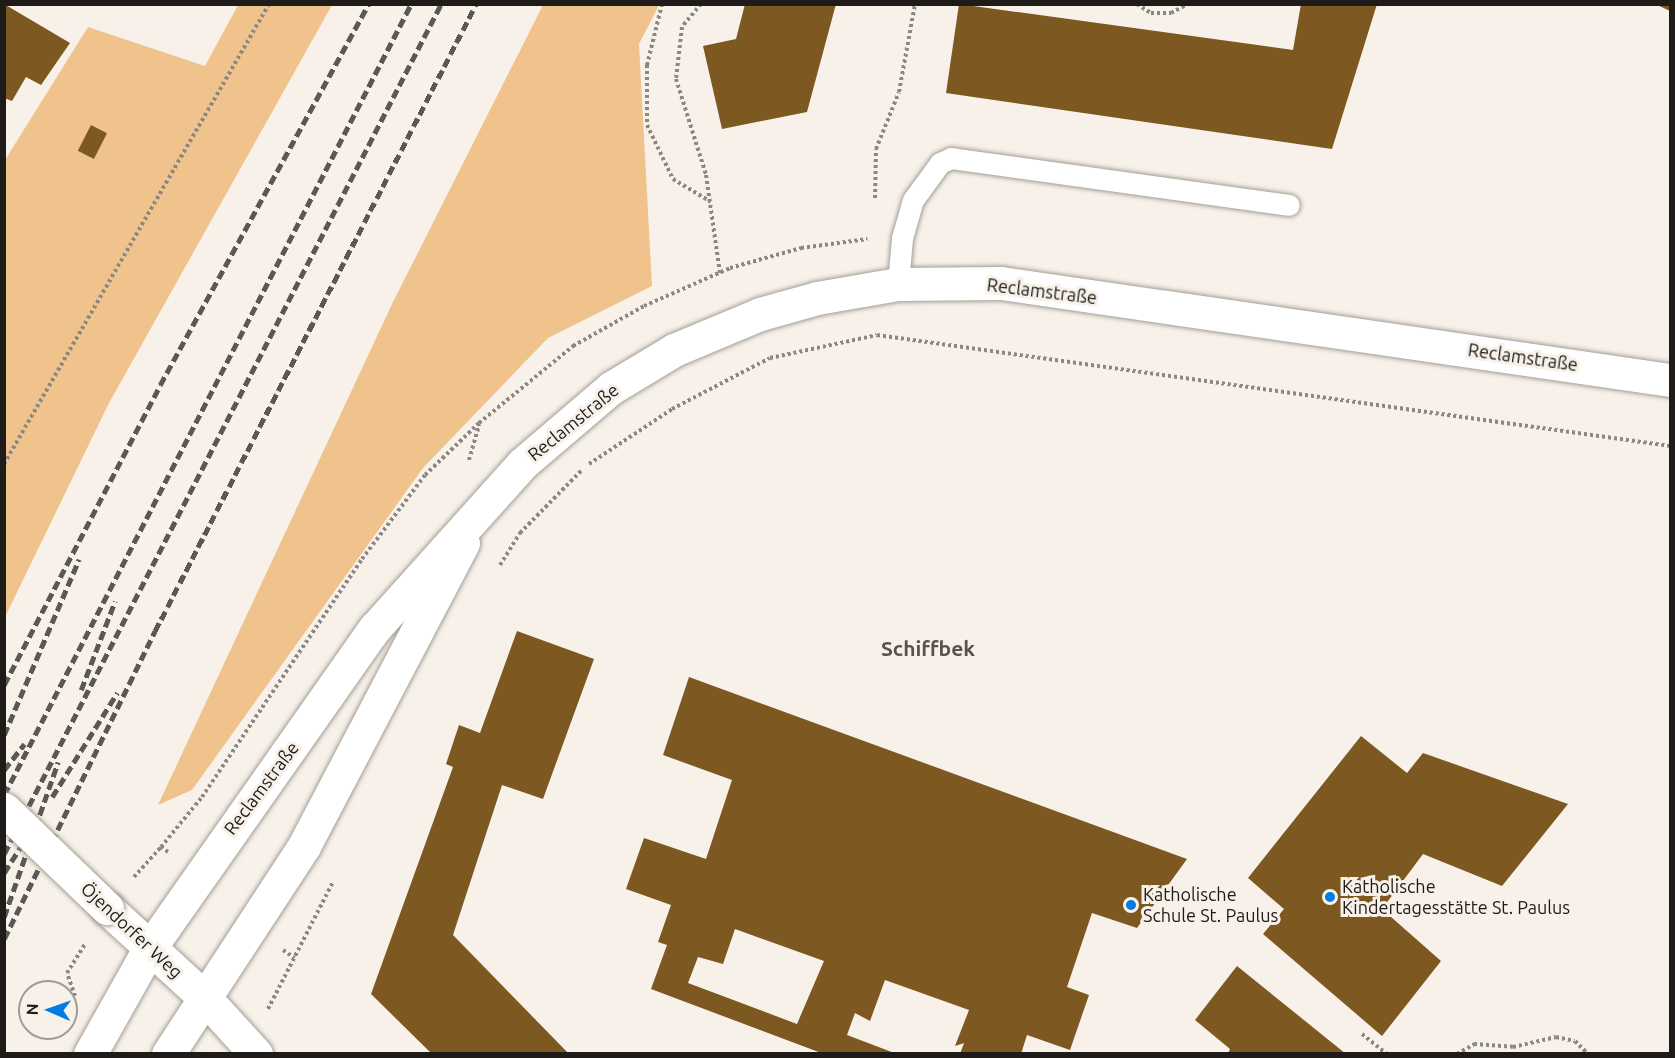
<!DOCTYPE html>
<html>
<head>
<meta charset="utf-8">
<style>
  body { margin:0 }
  #map { position:relative; width:1675px; height:1058px; overflow:hidden; background:#f7f1e9; font-family:Ubuntu,sans-serif }
  div>[style] { position:absolute }
  .green>* { inset:0; background:#efc38b }
  .building>* { inset:0; background:#7d5821; transform-origin:0 0 }
  .path>* { height:4px; margin-top:-2px; transform-origin:0; background:repeating-linear-gradient(90deg,#8b8782 0 3px,transparent 0 6px) }
  .roads { filter:drop-shadow(0 0 2px #a39e96) drop-shadow(0 0 2px #a39e96) }
  .service>* { height:21px; margin:-10.5px; padding:0 10.5px; transform-origin:10.5px; border-radius:10.5px; background:#fff }
  .minor>* { height:33px; margin:-16.5px; padding:0 16.5px; transform-origin:16.5px; border-radius:16.5px; background:#fff }
  .tertiary>* { height:33px; margin:-16.5px; padding:0 16.5px; transform-origin:16.5px; border-radius:16.5px; background:#fff }
  .rail>* { height:4.5px; margin-top:-2.25px; transform-origin:0; background:repeating-linear-gradient(90deg,#5b5754 0 9px,transparent 0 13.5px) }
  .bridges { filter:drop-shadow(0 0 2px #a39e96) drop-shadow(0 0 2px #a39e96) }
  .tertiary-bridge>* { height:33px; margin:-16.5px; padding:0 16.5px; transform-origin:16.5px; border-radius:16.5px; background:#fff }
  .dots>* { width:16px; height:16px; translate:-50% -50%; box-sizing:border-box; border:3px solid #f7f1e9; border-radius:50% }
  span { translate:-50% -50%; white-space:nowrap; text-align:center; line-height:1.15; -webkit-text-stroke:6px #f7f1e9; paint-order:stroke }
  .street-label { font-size:18px; color:#1e1b19 }
  .poi-label { font-size:18px; color:#1e1b19 }
  .left { translate:0 -50%; text-align:left }
  .quarter-label { font-size:21px; color:#58524c; font-weight:700 }
  .frame { position:absolute; inset:0; border:6px solid #1e1b19; pointer-events:none }
  .north { position:absolute; left:18px; top:980px; width:60px; height:60px; box-sizing:border-box; background:#f7f1e9; border:2px solid #a09b96; border-radius:50%; rotate:272deg; font-size:16px; font-weight:700; line-height:24px; text-align:center; color:#1e1b19 }
  .north::after { content:''; display:block; margin:auto; width:21px; height:27px; background:#017ce2; clip-path:polygon(50% 0,100% 100%,50% 72%,0 100%) }
</style>
</head>
<body>
<div id="map">
  <div class="green">
    <i style="clip-path:polygon(238px 5px,332px 5px,109px 403px,5px 617px,5px 160px,88px 27px,205px 66px)"></i>
    <i style="clip-path:polygon(543px 5px,659px 5px,639px 44px,652px 286px,548px 338px,423px 468px,192px 790px,158px 805px,393px 302px)"></i>
  </div>
  <div class="building">
    <i style="clip-path:polygon(4px 4px,70px 43px,41px 85px,26px 77px,12px 101px,4px 98px)"></i>
    <i style="clip-path:polygon(745px 4px,836px 4px,807px 112px,722px 129px,703px 46px,736px 39px)"></i>
    <i style="clip-path:polygon(959px 4px,1293px 50px,1301px 4px,1377px 4px,1332px 149px,946px 93px)"></i>
    <i style="clip-path:polygon(1655px 4px,1670px 4px,1670px 11px)"></i>
    <i style="left:91px;top:125px;width:18px;height:29px;rotate:27deg"></i>
    <i style="clip-path:polygon(517px 631px,594px 659px,543px 799px,502px 785px,453px 935px,569px 1054px,432px 1054px,371px 994px,453px 767px,446px 764px,459px 725px,480px 733px)"></i>
    <i style="clip-path:polygon(evenodd,689px 677px,1187px 859px,1137px 928px,1092px 913px,1067px 987px,1089px 995px,1070px 1050px,1027px 1035px,1021px 1054px,960px 1054px,964px 1043px,955px 1046px,969px 1010px,885px 980px,870px 1021px,855px 1013px,847px 1035px,897px 1054px,824px 1054px,651px 989px,667px 945px,658px 942px,671px 905px,626px 889px,644px 838px,706px 859px,732px 780px,663px 755px,689px 677px,735px 929px,824px 961px,797px 1024px,688px 983px,698px 957px,723px 964px,735px 929px)"></i>
    <i style="clip-path:polygon(1361px 736px,1407px 773px,1423px 753px,1568px 804px,1502px 886px,1423px 854px,1382px 909px,1441px 961px,1382px 1036px,1263px 934px,1284px 909px,1248px 878px)"></i>
    <i style="clip-path:polygon(1237px 966px,1346px 1054px,1228px 1054px,1230px 1049px,1195px 1020px)"></i>
  </div>
  <div class="path">
    <i style="left:662px;top:4px;width:63px;rotate:103.8deg"></i>
    <i style="left:647px;top:65px;width:60px;rotate:90deg"></i>
    <i style="left:647px;top:125px;width:60px;rotate:64.3deg"></i>
    <i style="left:673px;top:179px;width:44px;rotate:31.2deg"></i>
    <i style="left:701px;top:4px;width:30px;rotate:130deg"></i>
    <i style="left:682px;top:27px;width:52px;rotate:96.6deg"></i>
    <i style="left:676px;top:79px;width:101px;rotate:72.6deg"></i>
    <i style="left:706px;top:175px;width:99px;rotate:81.9deg"></i>
    <i style="left:1137px;top:4px;width:17px;rotate:33deg"></i>
    <i style="left:1151px;top:13px;width:20px"></i>
    <i style="left:1171px;top:13px;width:19px;rotate:-28deg"></i>
    <i style="left:875px;top:198px;width:49px;rotate:-88.8deg"></i>
    <i style="left:876px;top:149px;width:61px;rotate:-68deg"></i>
    <i style="left:899px;top:92px;width:89px;rotate:-79.7deg"></i>
    <i style="left:469px;top:460px;width:37px;rotate:-74deg"></i>
    <i style="left:4px;top:464px;width:531px;rotate:-60.05deg"></i>
    <i style="left:589px;top:464px;width:100px;rotate:-33.5deg"></i>
    <i style="left:672px;top:409px;width:110px;rotate:-27.5deg"></i>
    <i style="left:770px;top:358px;width:109px;rotate:-12.1deg"></i>
    <i style="left:877px;top:335px;width:801px;rotate:7.97deg"></i>
    <i style="left:500px;top:565px;width:38px;rotate:-58deg"></i>
    <i style="left:520px;top:533px;width:87px;rotate:-45.5deg"></i>
    <i style="left:168px;top:852px;width:9px;rotate:-144deg"></i>
    <i style="left:161px;top:847px;width:65px;rotate:-50.6deg"></i>
    <i style="left:202px;top:797px;width:287px;rotate:-56.1deg"></i>
    <i style="left:362px;top:559px;width:105px;rotate:-53.1deg"></i>
    <i style="left:425px;top:475px;width:75px;rotate:-43.9deg"></i>
    <i style="left:479px;top:423px;width:122px;rotate:-39.3deg"></i>
    <i style="left:573px;top:346px;width:81px;rotate:-29.4deg"></i>
    <i style="left:644px;top:306px;width:94px;rotate:-23.8deg"></i>
    <i style="left:730px;top:268px;width:74px;rotate:-15.7deg"></i>
    <i style="left:801px;top:248px;width:67px;rotate:-7.8deg"></i>
    <i style="left:134px;top:877px;width:40px;rotate:-48deg"></i>
    <i style="left:283px;top:950px;width:14px;rotate:34deg"></i>
    <i style="left:75px;top:996px;width:24px;rotate:-109deg"></i>
    <i style="left:67px;top:973px;width:34px;rotate:-58deg"></i>
    <i style="left:268px;top:1009px;width:143px;rotate:-62.9deg"></i>
    <i style="left:1362px;top:1034px;width:32px;rotate:39deg"></i>
    <i style="left:1457px;top:1054px;width:20px;rotate:-30deg"></i>
    <i style="left:1474px;top:1044px;width:39px;rotate:4deg"></i>
    <i style="left:1513px;top:1047px;width:44px;rotate:-13.1deg"></i>
    <i style="left:1556px;top:1037px;width:19px;rotate:12deg"></i>
    <i style="left:1575px;top:1041px;width:18px;rotate:45deg"></i>
  </div>
  <div class="roads">
    <div class="service">
      <i style="left:898px;top:284px;width:46px;rotate:-85deg"></i>
      <i style="left:902px;top:238px;width:40px;rotate:-74deg"></i>
      <i style="left:913px;top:200px;width:46px;rotate:-53.9deg"></i>
      <i style="left:940px;top:163px;width:12px;rotate:-24deg"></i>
      <i style="left:951px;top:158px;width:341px;rotate:7.9deg"></i>
    </div>
    <div class="minor">
      <i style="left:205px;top:998px;width:76px;rotate:47.7deg"></i>
    </div>
    <div class="tertiary">
      <i style="left:107px;top:908px;width:133px;rotate:42.6deg"></i>
      <i style="left:90px;top:1054px;width:120px;rotate:-60.7deg"></i>
      <i style="left:149px;top:949px;width:393px;rotate:-54.9deg"></i>
      <i style="left:375px;top:628px;width:220px;rotate:-48.1deg"></i>
      <i style="left:522px;top:464px;width:117px;rotate:-40.5deg"></i>
      <i style="left:611px;top:388px;width:74px;rotate:-31.1deg"></i>
      <i style="left:674px;top:350px;width:93px;rotate:-22.7deg"></i>
      <i style="left:760px;top:314px;width:59px;rotate:-15.7deg"></i>
      <i style="left:817px;top:298px;width:82px;rotate:-9.8deg"></i>
      <i style="left:898px;top:284px;width:103px;rotate:-0.6deg"></i>
      <i style="left:1001px;top:283px;width:676px;rotate:8.25deg"></i>
      <i style="left:168px;top:1054px;width:249px;rotate:-56.8deg"></i>
      <i style="left:304px;top:846px;width:342px;rotate:-62.3deg"></i>
    </div>
  </div>
  <div class="rail">
    <i style="left:4px;top:685px;width:338px;rotate:-62.5deg"></i>
    <i style="left:160px;top:385px;width:435px;rotate:-61.3deg"></i>
    <i style="left:81px;top:690px;width:95px;rotate:-69.1deg"></i>
    <i style="left:4px;top:735px;width:191px;rotate:-66.9deg"></i>
    <i style="left:4px;top:770px;width:33px;rotate:-52deg"></i>
    <i style="left:4px;top:795px;width:890px;rotate:-62.77deg"></i>
    <i style="left:52px;top:797px;width:123px;rotate:-58deg"></i>
    <i style="left:4px;top:854px;width:956px;rotate:-62.79deg"></i>
    <i style="left:4px;top:873px;width:45px;rotate:-57.7deg"></i>
    <i style="left:4px;top:917px;width:164px;rotate:-70.8deg"></i>
    <i style="left:4px;top:939px;width:343px;rotate:-63.9deg"></i>
    <i style="left:155px;top:631px;width:704px;rotate:-62.89deg"></i>
  </div>
  <div class="bridges">
    <div class="tertiary-bridge">
      <i style="left:4px;top:809px;width:143px;rotate:43.9deg"></i>
    </div>
  </div>
  <div class="dots">
    <i style="left:1330px;top:897px;background:#017ce2"></i>
    <i style="left:1131px;top:905px;background:#017ce2"></i>
  </div>
  <div class="street-label">
    <span style="left:1042px;top:291px;rotate:7deg">Reclamstraße</span>
    <span style="left:1523px;top:357px;rotate:8deg">Reclamstraße</span>
    <span style="left:573px;top:422px;rotate:-39deg">Reclamstraße</span>
    <span style="left:261px;top:788px;rotate:-53deg">Reclamstraße</span>
    <span style="left:132px;top:930px;rotate:43deg">Öjendorfer Weg</span>
  </div>
  <div class="poi-label">
    <span class="left" style="left:1342px;top:897px">Katholische<br>Kindertagesstätte St. Paulus</span>
    <span class="left" style="left:1143px;top:905px">Katholische<br>Schule St. Paulus</span>
  </div>
  <div class="quarter-label">
    <span style="left:928px;top:648px">Schiffbek</span>
  </div>
  <div class="frame"></div>
  <div class="north">N</div>
</div>
</body>
</html>
